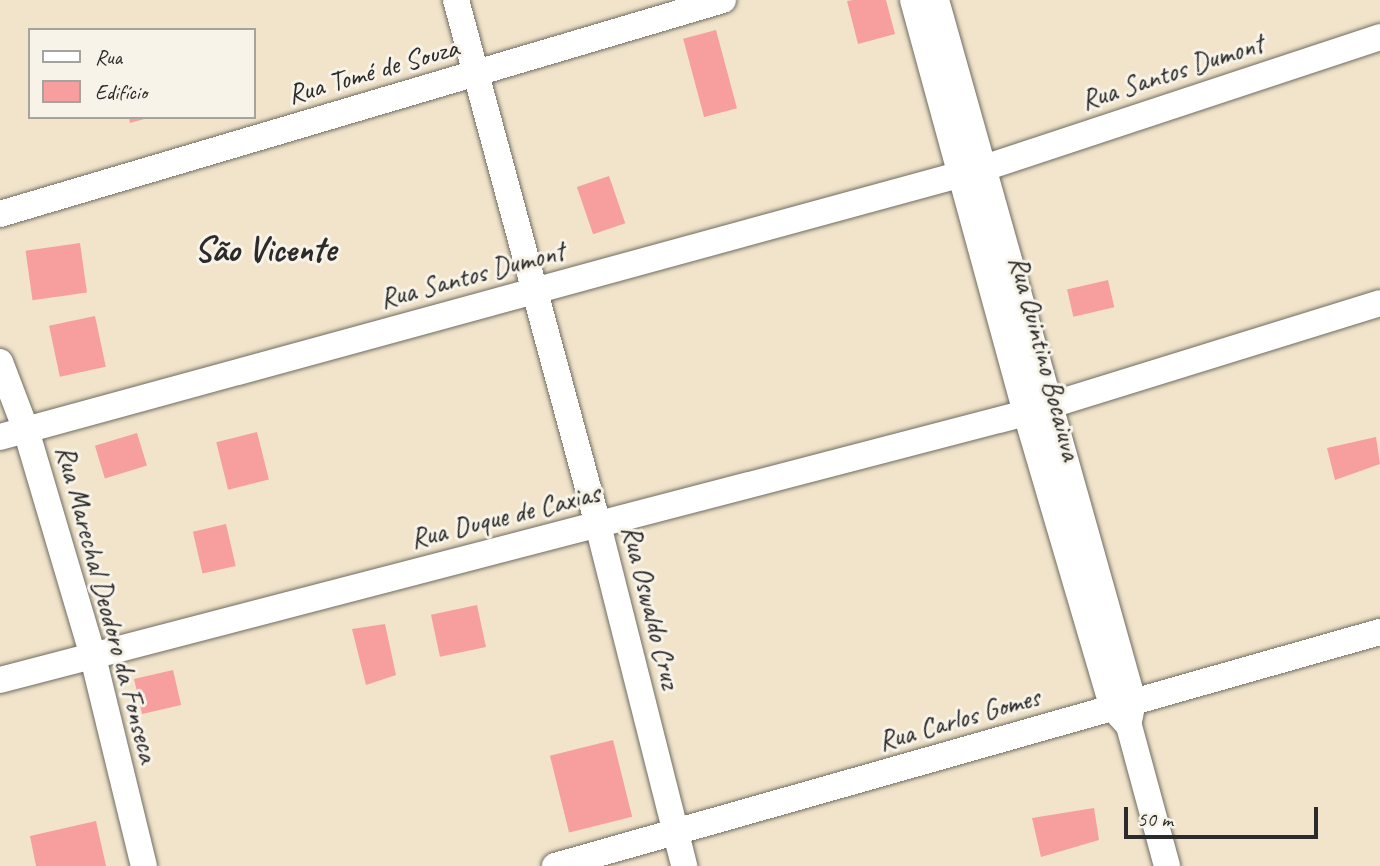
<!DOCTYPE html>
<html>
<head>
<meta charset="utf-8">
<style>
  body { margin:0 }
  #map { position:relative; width:1380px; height:866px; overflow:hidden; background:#f1e4ca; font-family:Caveat,sans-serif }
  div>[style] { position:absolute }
  .building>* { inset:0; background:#f69f9e; transform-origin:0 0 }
  .roads { filter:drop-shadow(0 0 2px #706c63) drop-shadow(0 0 2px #706c63) }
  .street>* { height:26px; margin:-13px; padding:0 13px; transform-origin:13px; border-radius:13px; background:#fff }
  span { translate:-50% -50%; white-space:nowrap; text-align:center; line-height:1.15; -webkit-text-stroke:6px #f7f3e8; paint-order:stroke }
  .street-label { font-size:28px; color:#2b2b2b }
  .district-label { font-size:35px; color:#2b2b2b; font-weight:700 }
  .legend { position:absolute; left:28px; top:28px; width:228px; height:91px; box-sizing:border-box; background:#f7f3e8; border:2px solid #a5a39c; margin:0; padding:9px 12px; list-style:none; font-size:21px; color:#2b2b2b }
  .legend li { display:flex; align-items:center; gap:14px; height:35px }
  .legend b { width:35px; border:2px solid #a5a39c }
  .scale { position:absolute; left:1124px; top:807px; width:194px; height:32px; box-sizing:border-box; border:4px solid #2b2b2b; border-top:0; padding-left:9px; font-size:21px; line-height:24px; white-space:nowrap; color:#2b2b2b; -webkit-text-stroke:5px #f7f3e8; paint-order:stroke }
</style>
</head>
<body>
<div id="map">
  <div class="building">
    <i style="clip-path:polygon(853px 0,886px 0,895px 34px,858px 44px,847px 1px)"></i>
    <i style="left:716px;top:30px;width:81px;height:34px;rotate:75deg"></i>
    <i style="clip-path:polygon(129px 117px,148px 117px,148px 118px,130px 123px)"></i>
    <i style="left:609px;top:176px;width:50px;height:34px;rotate:71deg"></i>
    <i style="left:80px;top:243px;width:50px;height:55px;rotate:82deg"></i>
    <i style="left:1108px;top:280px;width:28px;height:42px;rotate:77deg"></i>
    <i style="left:95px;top:316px;width:52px;height:47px;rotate:78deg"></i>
    <i style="left:257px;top:432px;width:49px;height:42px;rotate:76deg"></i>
    <i style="left:137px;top:433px;width:34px;height:44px;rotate:73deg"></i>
    <i style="clip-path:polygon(1376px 437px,1380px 464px,1335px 480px,1327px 448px)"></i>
    <i style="left:226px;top:524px;width:43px;height:34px;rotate:77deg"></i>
    <i style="left:477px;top:605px;width:43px;height:47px;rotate:78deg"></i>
    <i style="clip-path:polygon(385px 624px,396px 675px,366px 685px,352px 629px)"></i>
    <i style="left:173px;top:670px;width:36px;height:40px;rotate:77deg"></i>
    <i style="left:613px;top:740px;width:79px;height:65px;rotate:76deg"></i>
    <i style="clip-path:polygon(1094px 808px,1099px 840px,1041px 857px,1032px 818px)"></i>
    <i style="clip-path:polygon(96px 821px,106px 866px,36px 866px,30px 836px)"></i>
  </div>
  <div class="roads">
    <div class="street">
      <i style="left:456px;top:0;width:544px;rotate:74.86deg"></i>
      <i style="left:598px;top:525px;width:352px;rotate:75.8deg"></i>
      <i style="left:913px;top:0;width:428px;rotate:74.7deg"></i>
      <i style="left:1026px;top:413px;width:308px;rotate:73.6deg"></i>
      <i style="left:1113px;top:708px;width:24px;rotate:48deg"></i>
      <i style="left:1129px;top:726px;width:145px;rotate:74.8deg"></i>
      <i style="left:936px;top:0;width:728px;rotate:74.3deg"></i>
      <i style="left:1133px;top:701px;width:16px;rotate:101deg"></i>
      <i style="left:984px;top:168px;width:417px;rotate:-18.3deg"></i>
      <i style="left:0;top:214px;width:754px;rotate:-16.49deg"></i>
      <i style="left:0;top:362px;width:73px;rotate:69.1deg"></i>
      <i style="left:26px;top:430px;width:233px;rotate:73.5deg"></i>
      <i style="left:92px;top:653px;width:219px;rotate:76.3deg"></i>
      <i style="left:1051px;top:405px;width:344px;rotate:-17.2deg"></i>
      <i style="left:0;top:437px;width:997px;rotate:-15.29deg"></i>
      <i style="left:0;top:680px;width:1060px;rotate:-14.59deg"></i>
      <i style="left:555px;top:866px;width:858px;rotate:-15.84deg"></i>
    </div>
  </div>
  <div class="street-label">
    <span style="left:373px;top:71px;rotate:-16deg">Rua Tomé de Souza</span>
    <span style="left:1172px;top:72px;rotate:-18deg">Rua Santos Dumont</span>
    <span style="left:472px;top:275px;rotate:-15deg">Rua Santos Dumont</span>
    <span style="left:1045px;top:358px;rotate:75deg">Rua Quintino Bocaiuva</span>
    <span style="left:505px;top:516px;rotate:-14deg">Rua Duque de Caxias</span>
    <span style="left:107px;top:604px;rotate:75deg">Rua Marechal Deodoro da Fonseca</span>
    <span style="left:651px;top:607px;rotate:76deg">Rua Oswaldo Cruz</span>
    <span style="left:959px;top:719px;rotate:-16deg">Rua Carlos Gomes</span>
  </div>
  <div class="district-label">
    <span style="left:265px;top:250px">São Vicente</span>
  </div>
  <ul class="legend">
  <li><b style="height:9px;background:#fff"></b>Rua</li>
  <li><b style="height:19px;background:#f69f9e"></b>Edifício</li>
  </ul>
  <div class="scale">50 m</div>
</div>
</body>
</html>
